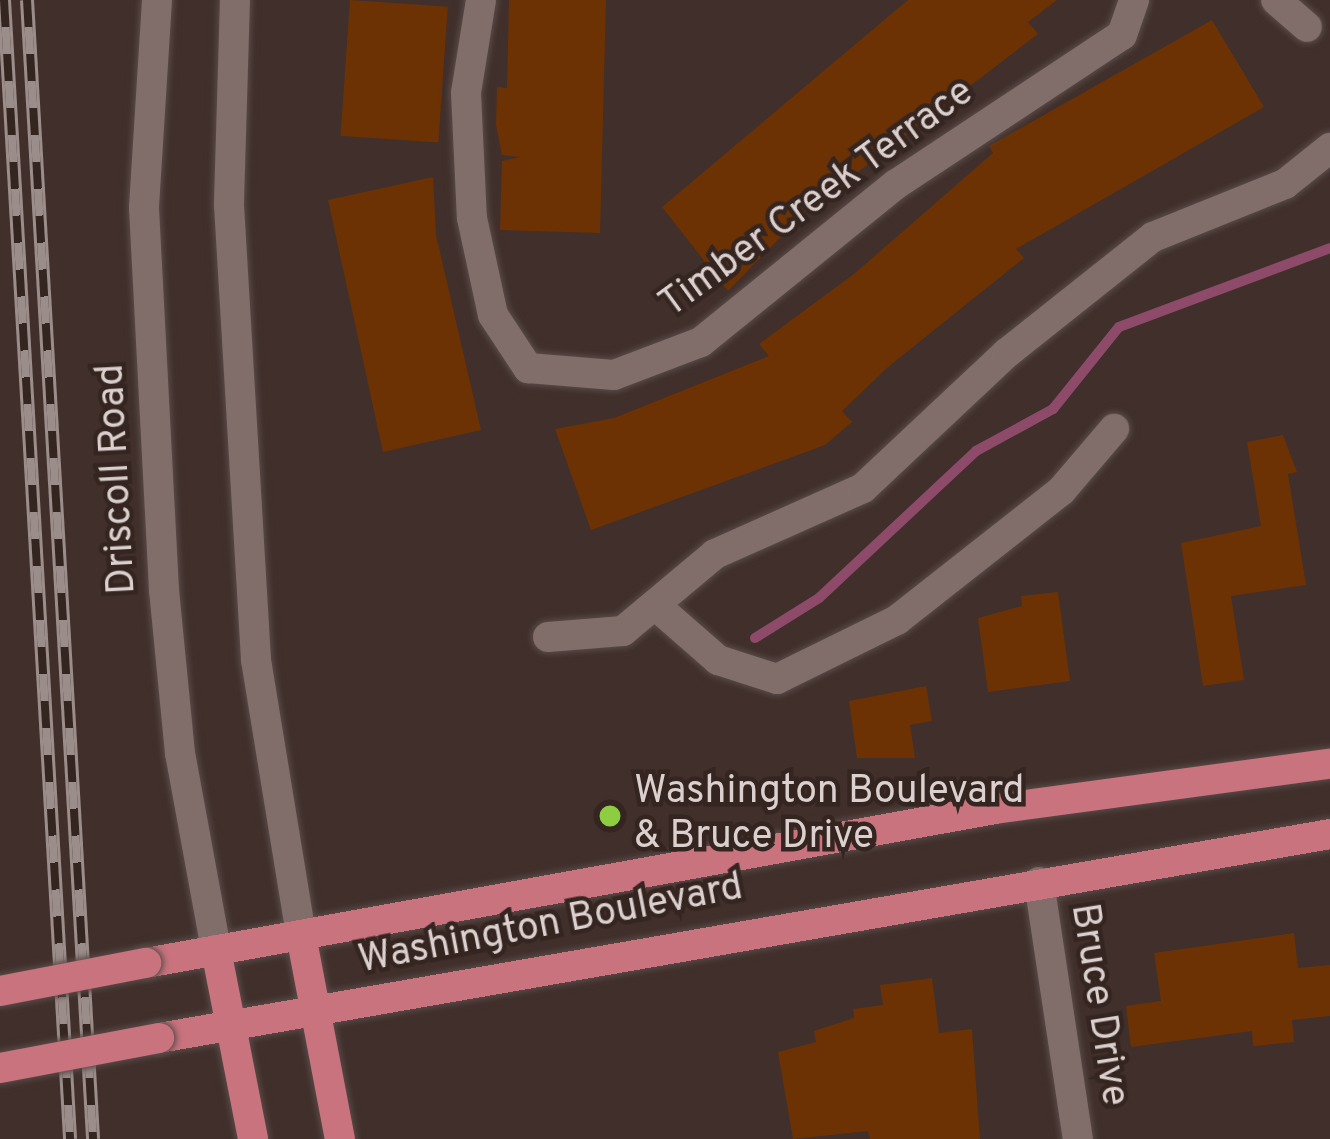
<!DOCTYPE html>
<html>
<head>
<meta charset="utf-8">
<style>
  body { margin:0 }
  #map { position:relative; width:1330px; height:1139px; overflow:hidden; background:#402f2b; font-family:Overpass,sans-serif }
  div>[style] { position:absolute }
  .stream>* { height:10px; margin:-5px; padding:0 5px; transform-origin:5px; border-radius:5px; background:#8d4a69 }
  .building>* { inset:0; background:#6d3204; transform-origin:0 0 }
  .roads { filter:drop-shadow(0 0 3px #594b48) drop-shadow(0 0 3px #594b48) }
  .minor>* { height:30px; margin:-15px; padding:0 15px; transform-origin:15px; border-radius:15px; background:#816e6a }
  .major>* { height:30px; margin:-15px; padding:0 15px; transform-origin:15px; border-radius:15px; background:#c9737f }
  .rail>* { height:14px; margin-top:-7px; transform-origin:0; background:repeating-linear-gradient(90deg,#352521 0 27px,#9b8d8a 0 54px); box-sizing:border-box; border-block:3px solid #9b8d8a }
  .bridges { filter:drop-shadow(0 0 3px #594b48) drop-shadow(0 0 3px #594b48) }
  .major-bridge>* { height:30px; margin:-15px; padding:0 15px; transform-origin:15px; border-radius:15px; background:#c9737f }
  .dots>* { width:33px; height:33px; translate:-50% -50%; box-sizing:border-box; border:6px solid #352521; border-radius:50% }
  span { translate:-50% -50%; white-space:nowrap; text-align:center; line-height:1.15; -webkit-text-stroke:9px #352521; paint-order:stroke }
  .street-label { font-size:39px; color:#dbd0cd }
  .poi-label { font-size:39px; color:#dbd0cd }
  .left { translate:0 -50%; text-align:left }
</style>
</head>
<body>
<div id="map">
  <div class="stream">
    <i style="left:755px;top:638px;width:75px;rotate:-32deg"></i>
    <i style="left:819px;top:598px;width:215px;rotate:-43.1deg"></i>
    <i style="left:976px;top:451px;width:88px;rotate:-28.6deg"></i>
    <i style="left:1053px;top:409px;width:105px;rotate:-51.2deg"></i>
    <i style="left:1119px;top:327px;width:225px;rotate:-20.5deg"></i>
  </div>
  <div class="building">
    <i style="left:350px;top:0;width:98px;height:136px;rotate:4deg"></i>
    <i style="clip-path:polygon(509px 0,606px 0,600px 233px,500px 230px,502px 161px,520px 157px,502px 155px,496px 125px,497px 87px,507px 88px)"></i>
    <i style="clip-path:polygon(908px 0,1057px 0,1028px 22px,1038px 34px,803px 214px,728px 291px,662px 207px)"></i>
    <i style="clip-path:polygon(1212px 20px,1264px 107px,1016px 249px,1024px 258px,888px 367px,842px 411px,852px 422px,825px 445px,591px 530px,555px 429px,614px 418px,769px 356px,759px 344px,854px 274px,993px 153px,989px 146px)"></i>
    <i style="clip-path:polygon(433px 177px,436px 235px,481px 430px,383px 452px,328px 200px)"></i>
    <i style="clip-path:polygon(1283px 435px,1297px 472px,1288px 474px,1306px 585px,1231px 596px,1244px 680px,1203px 686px,1181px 543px,1261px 526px,1247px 442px)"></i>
    <i style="clip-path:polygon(1058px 592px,1070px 681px,988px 692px,978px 618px,1022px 606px,1021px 596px)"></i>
    <i style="clip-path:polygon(926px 686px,932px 721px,910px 725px,915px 758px,857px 758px,849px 701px)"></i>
    <i style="clip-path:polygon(1294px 933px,1298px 968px,1330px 965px,1330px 1016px,1292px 1020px,1294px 1042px,1253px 1046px,1252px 1031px,1131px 1047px,1126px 1006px,1161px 1001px,1154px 953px)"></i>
    <i style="clip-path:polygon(932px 978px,939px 1033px,972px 1029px,980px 1139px,870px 1139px,868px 1131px,793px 1139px,778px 1052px,816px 1042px,814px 1031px,854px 1018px,853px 1009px,883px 1005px,880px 985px)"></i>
  </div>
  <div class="roads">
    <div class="minor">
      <i style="left:157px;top:0;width:208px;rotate:93.6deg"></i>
      <i style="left:144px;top:208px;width:383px;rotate:87deg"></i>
      <i style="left:164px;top:590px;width:164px;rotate:84.4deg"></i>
      <i style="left:180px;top:753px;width:200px;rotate:79.6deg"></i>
      <i style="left:235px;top:0;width:205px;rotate:91.7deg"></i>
      <i style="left:229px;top:205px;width:456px;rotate:86.6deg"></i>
      <i style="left:256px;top:660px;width:279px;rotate:80.7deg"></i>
      <i style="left:481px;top:0;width:94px;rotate:99.2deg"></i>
      <i style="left:466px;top:93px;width:125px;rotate:87.3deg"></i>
      <i style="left:472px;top:218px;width:99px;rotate:77.8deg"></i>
      <i style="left:493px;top:315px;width:64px;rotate:56.6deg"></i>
      <i style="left:528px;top:368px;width:86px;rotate:4.7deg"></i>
      <i style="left:614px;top:375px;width:93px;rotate:-20.8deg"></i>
      <i style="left:701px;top:342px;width:250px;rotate:-39deg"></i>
      <i style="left:895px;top:185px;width:272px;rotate:-33.5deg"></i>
      <i style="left:1122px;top:35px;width:37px;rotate:-71deg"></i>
      <i style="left:1276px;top:0;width:41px;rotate:41.1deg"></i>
      <i style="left:655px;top:605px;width:84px;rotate:41.1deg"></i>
      <i style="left:718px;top:660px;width:62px;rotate:17.9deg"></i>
      <i style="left:777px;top:679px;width:134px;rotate:-26.2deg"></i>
      <i style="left:897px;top:620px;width:209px;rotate:-38.2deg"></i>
      <i style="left:1061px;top:491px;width:82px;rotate:-49.5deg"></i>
      <i style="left:548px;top:637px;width:75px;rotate:-4.6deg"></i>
      <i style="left:623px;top:631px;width:120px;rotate:-39.9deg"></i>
      <i style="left:715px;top:554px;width:162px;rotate:-24deg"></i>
      <i style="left:863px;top:488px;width:197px;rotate:-43.2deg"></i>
      <i style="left:1007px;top:353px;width:186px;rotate:-38.5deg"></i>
      <i style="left:1153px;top:237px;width:142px;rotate:-21.9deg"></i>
      <i style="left:1285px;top:184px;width:58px;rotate:-38.7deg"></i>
      <i style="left:1039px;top:882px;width:260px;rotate:81.4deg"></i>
    </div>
    <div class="major">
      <i style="left:301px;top:935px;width:208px;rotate:79.2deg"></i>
      <i style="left:216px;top:950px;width:193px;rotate:78.9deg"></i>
      <i style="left:146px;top:963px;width:863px;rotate:-10.28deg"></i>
      <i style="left:995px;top:809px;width:338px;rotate:-7.7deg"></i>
      <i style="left:159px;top:1038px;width:1189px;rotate:-9.88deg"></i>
    </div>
  </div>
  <div class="rail">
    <i style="left:4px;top:0;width:1141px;rotate:86.68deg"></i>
    <i style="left:27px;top:0;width:1141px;rotate:86.68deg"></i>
  </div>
  <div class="bridges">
    <div class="major-bridge">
      <i style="left:0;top:991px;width:149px;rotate:-10.9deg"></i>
      <i style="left:0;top:1068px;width:162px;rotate:-10.7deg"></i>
    </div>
  </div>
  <div class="dots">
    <i style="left:610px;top:816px;background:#8ecd42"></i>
  </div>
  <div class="street-label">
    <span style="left:818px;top:200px;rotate:-36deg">Timber Creek Terrace</span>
    <span style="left:119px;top:479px;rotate:-93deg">Driscoll Road</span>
    <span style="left:551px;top:926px;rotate:-11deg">Washington Boulevard</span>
    <span style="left:1097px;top:1005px;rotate:81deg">Bruce Drive</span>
  </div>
  <div class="poi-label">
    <span class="left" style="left:634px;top:816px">Washington Boulevard<br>&amp; Bruce Drive</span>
  </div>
</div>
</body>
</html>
